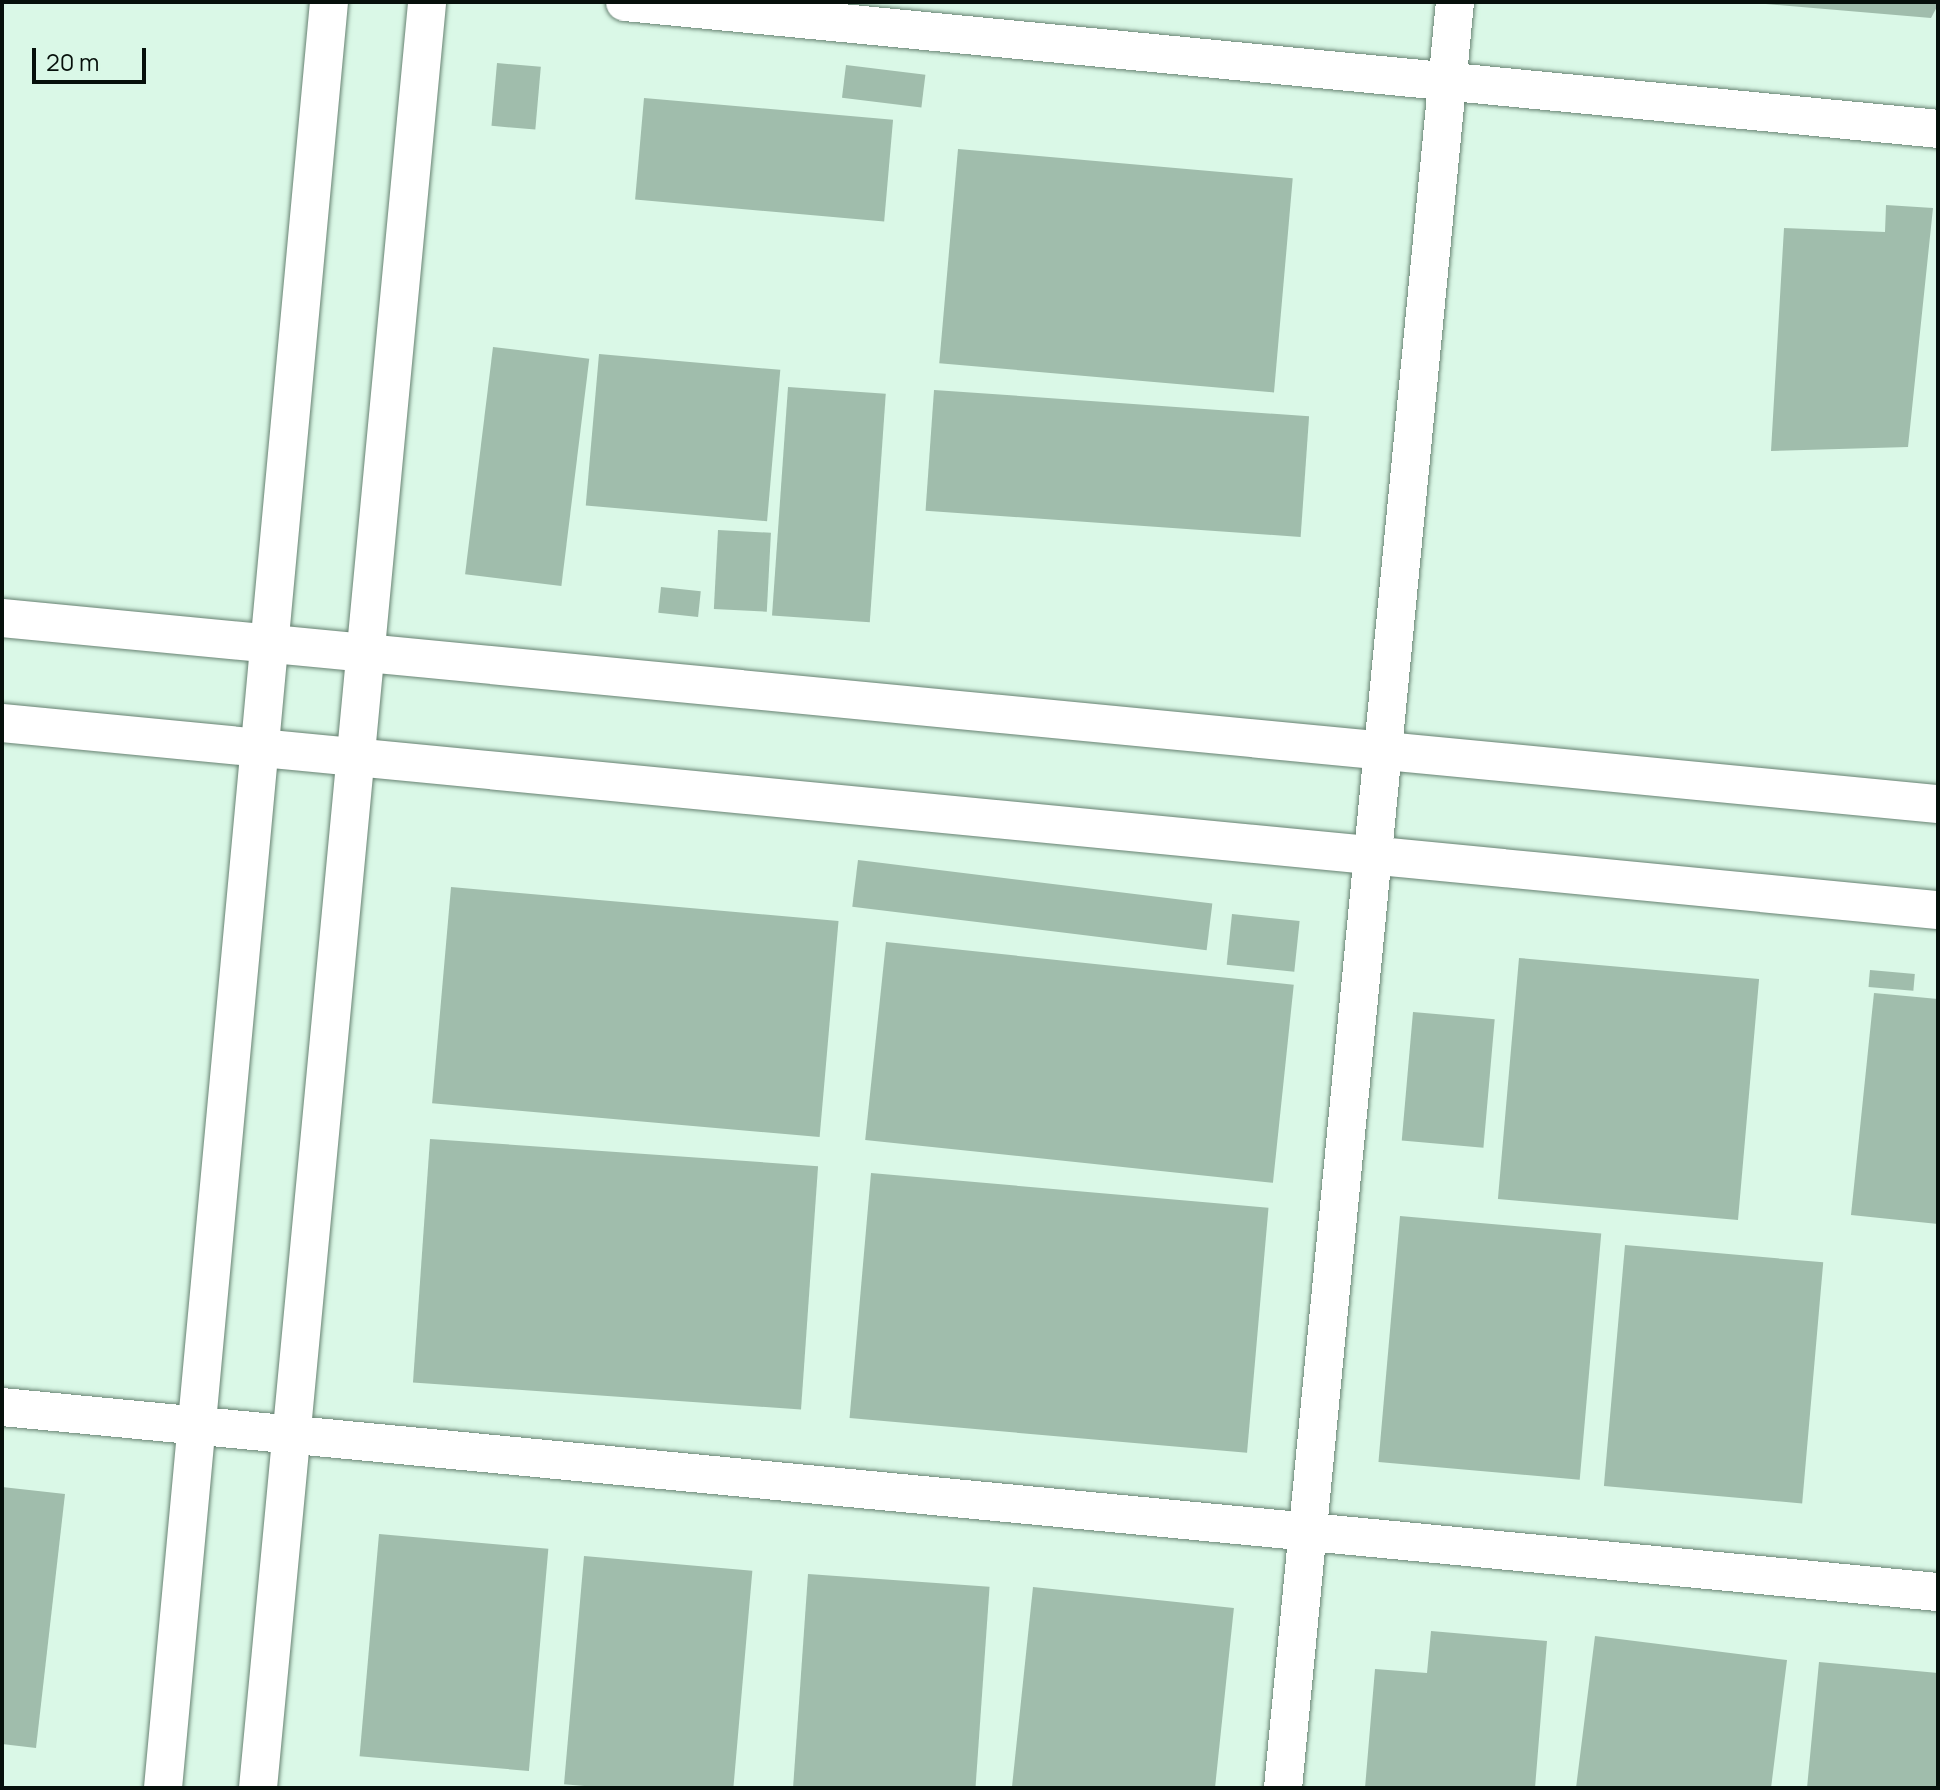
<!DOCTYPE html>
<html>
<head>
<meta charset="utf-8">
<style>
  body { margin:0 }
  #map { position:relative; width:1940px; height:1790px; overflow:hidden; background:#daf8e7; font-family:Manrope,sans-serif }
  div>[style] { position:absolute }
  .building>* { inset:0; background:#a0bdac; transform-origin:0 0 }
  .roads { filter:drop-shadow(0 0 2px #678272) drop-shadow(0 0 2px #678272) }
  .minor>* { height:38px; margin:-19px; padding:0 19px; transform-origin:19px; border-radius:19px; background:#fff }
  span { translate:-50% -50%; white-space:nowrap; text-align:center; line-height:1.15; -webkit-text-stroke:8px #daf8e7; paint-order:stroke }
  .frame { position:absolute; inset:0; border:4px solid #06100b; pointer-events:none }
  .scale { position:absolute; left:32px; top:48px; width:114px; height:36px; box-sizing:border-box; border:4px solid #06100b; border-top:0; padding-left:10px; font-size:24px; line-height:28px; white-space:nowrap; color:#06100b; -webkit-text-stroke:6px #daf8e7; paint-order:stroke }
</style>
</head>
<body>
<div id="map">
  <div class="building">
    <i style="clip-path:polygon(1743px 2px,1938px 2px,1938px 5px,1931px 18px)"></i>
    <i style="left:497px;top:63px;width:44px;height:63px;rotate:5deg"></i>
    <i style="left:846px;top:65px;width:80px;height:33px;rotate:7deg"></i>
    <i style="left:644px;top:98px;width:250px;height:102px;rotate:5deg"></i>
    <i style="left:958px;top:149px;width:336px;height:215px;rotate:5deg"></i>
    <i style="clip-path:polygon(1886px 205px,1933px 208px,1908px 447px,1771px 451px,1784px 228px,1885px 232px)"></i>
    <i style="left:493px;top:347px;width:97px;height:229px;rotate:7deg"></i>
    <i style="left:599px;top:354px;width:182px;height:152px;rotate:5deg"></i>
    <i style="left:788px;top:387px;width:98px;height:229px;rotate:4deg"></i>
    <i style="left:934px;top:390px;width:376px;height:121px;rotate:4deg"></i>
    <i style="left:718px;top:530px;width:53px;height:79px;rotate:3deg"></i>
    <i style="left:661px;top:587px;width:40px;height:26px;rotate:6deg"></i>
    <i style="left:858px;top:860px;width:357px;height:47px;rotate:7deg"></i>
    <i style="left:451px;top:887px;width:389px;height:217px;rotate:5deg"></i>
    <i style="left:1232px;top:914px;width:68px;height:51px;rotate:6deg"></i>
    <i style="left:886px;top:942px;width:410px;height:199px;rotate:6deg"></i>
    <i style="left:1519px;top:958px;width:241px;height:242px;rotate:5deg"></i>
    <i style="left:1870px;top:970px;width:45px;height:17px;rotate:5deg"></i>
    <i style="clip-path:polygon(1874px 993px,1938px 999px,1938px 1224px,1851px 1215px)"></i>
    <i style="left:1413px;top:1012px;width:82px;height:129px;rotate:5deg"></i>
    <i style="left:430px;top:1139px;width:389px;height:244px;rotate:4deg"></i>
    <i style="left:871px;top:1173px;width:399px;height:246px;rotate:5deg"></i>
    <i style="left:1400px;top:1216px;width:202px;height:247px;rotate:5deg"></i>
    <i style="left:1625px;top:1245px;width:199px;height:242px;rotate:5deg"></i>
    <i style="clip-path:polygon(2px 1487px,65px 1494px,36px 1748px,2px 1744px)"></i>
    <i style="left:379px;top:1534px;width:170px;height:223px;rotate:5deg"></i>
    <i style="left:584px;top:1556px;width:169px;height:229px;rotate:5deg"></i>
    <i style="left:808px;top:1574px;width:182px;height:215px;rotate:4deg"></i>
    <i style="left:1033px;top:1587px;width:202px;height:202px;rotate:6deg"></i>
    <i style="clip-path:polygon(1431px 1631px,1547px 1641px,1535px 1788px,1365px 1788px,1375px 1669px,1427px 1673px)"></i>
    <i style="clip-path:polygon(1595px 1636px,1787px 1660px,1771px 1788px,1576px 1788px)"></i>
    <i style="clip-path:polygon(1819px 1662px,1938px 1673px,1938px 1788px,1807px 1788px)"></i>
  </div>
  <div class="roads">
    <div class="minor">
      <i style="left:625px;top:2px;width:1319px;rotate:5.52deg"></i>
      <i style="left:2px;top:618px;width:1945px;rotate:5.49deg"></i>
      <i style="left:2px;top:723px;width:1945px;rotate:5.52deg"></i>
      <i style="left:2px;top:1407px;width:1945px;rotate:5.46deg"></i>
      <i style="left:163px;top:1788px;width:1794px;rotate:-84.69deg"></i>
      <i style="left:258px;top:1788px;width:1794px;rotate:-84.59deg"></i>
      <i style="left:1283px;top:1788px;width:1794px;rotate:-84.5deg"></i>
    </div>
  </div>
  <div class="frame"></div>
  <div class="scale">20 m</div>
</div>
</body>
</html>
